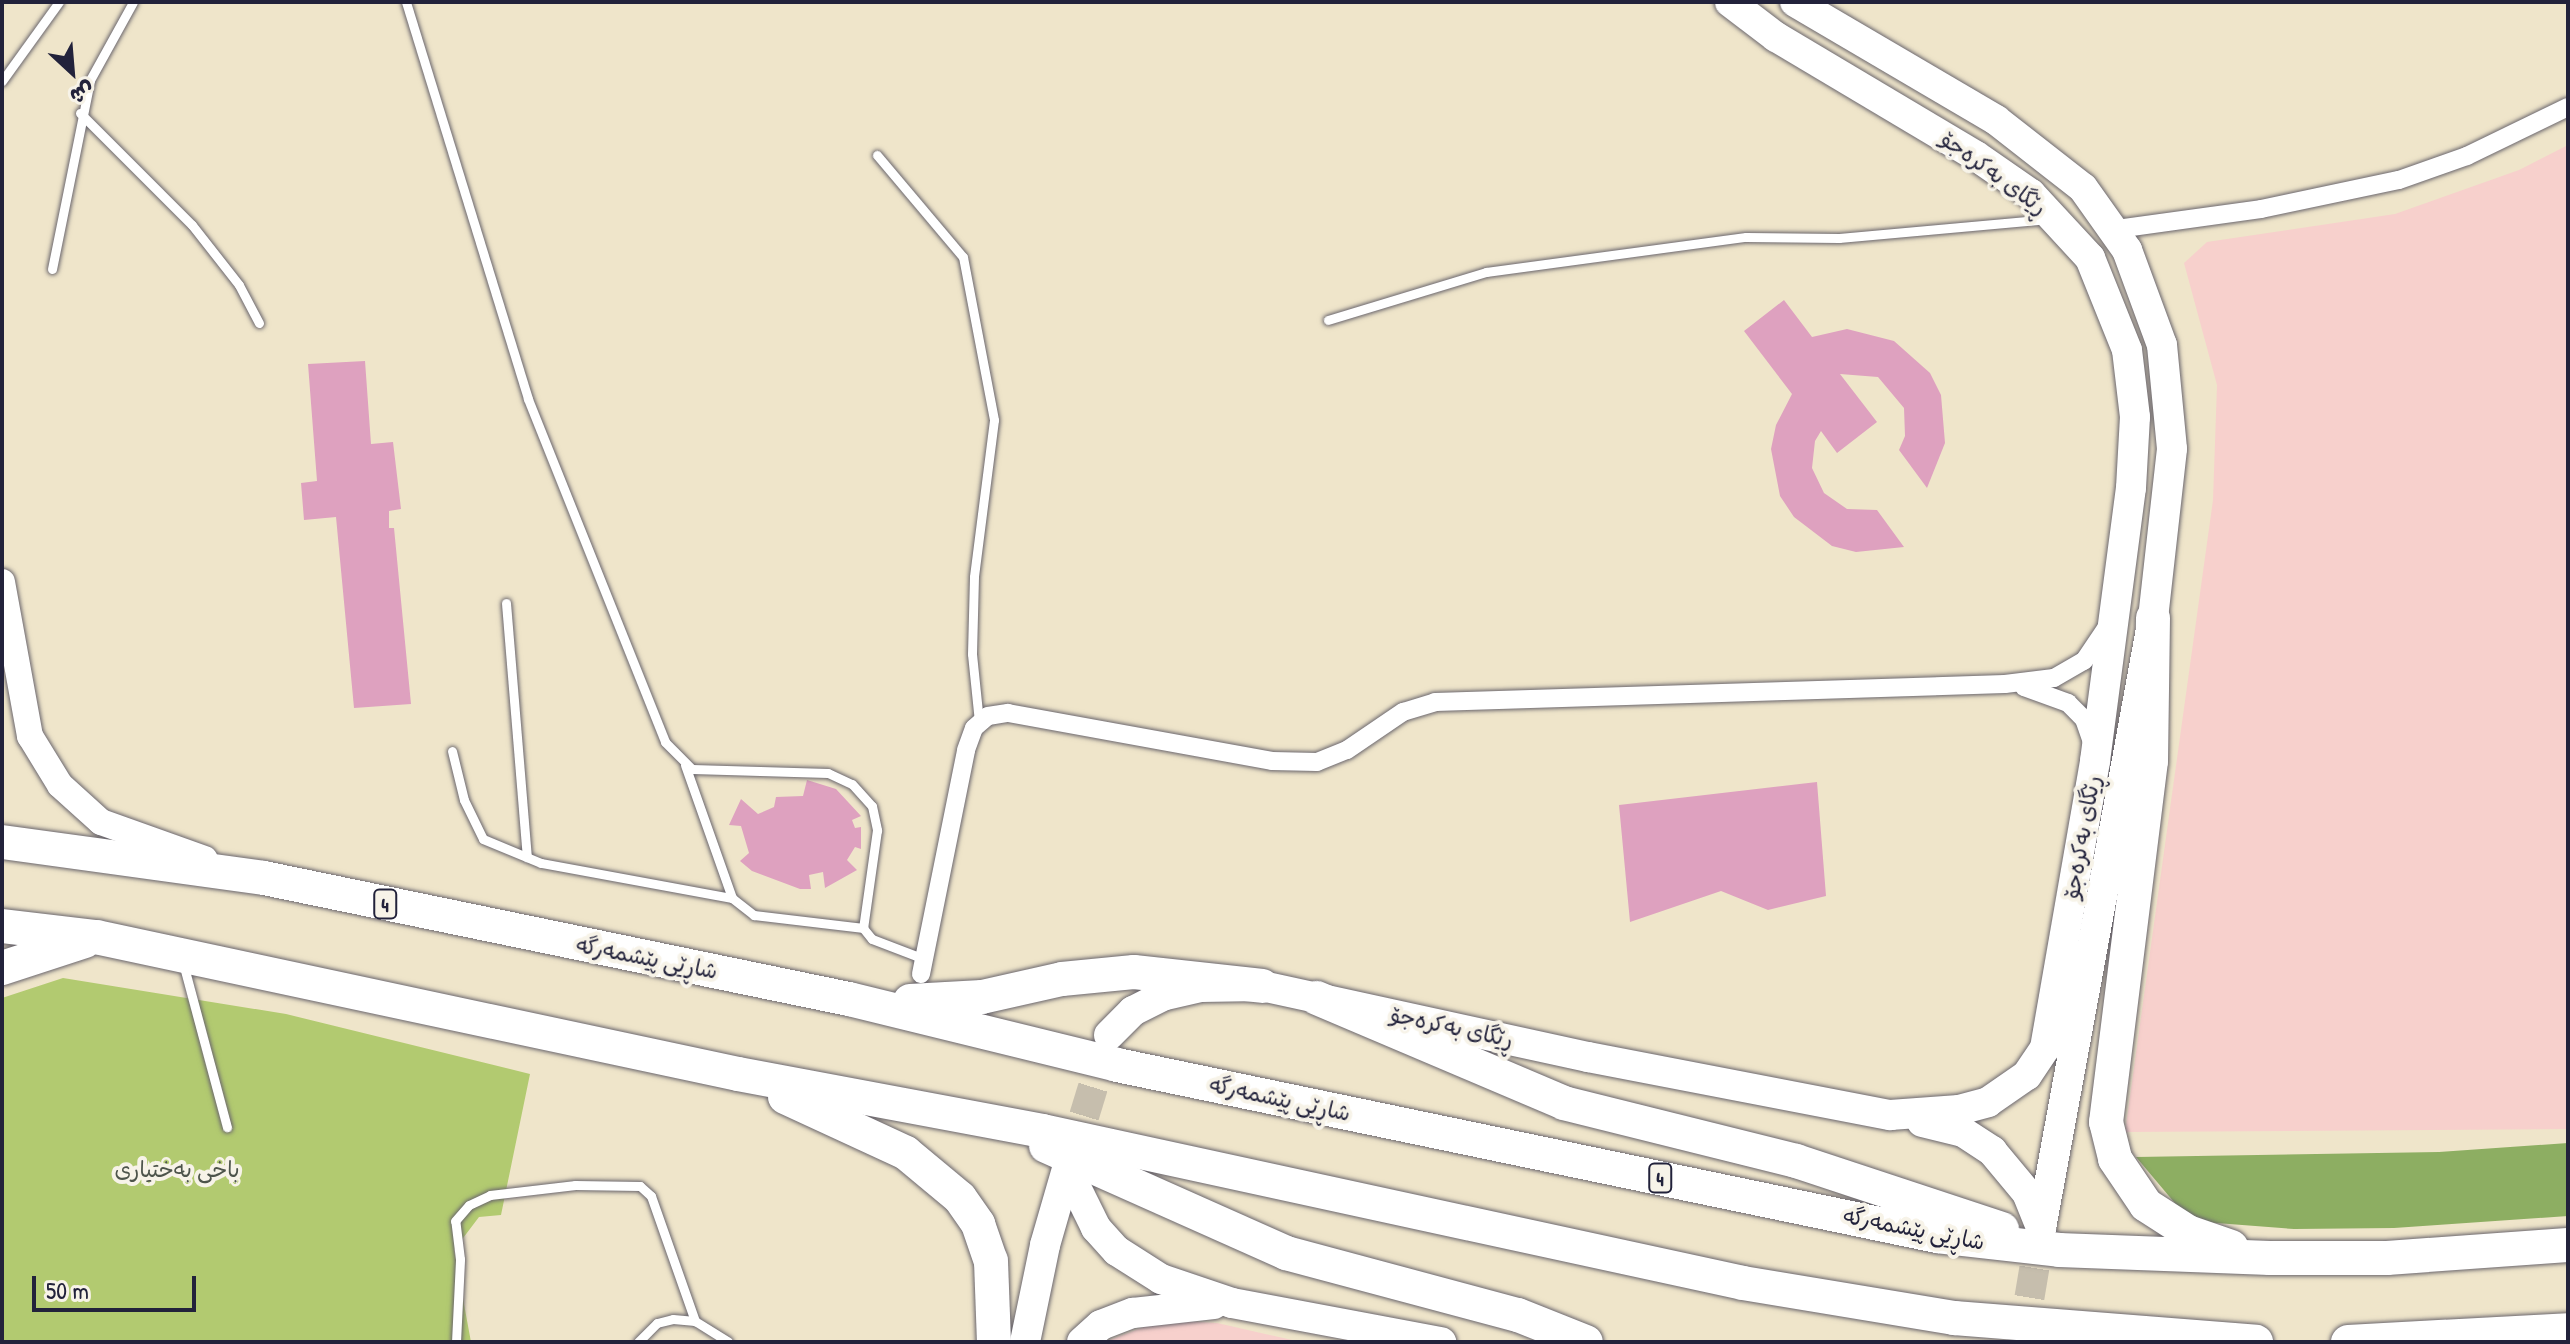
<!DOCTYPE html>
<html>
<head>
<meta charset="utf-8">
<style>
  body { margin:0 }
  #map { position:relative; width:2570px; height:1344px; overflow:hidden; background:#efe5ca; font-family:"Patrick Hand","Playpen Sans Arabic",sans-serif }
  div>[style] { position:absolute }
  .built>* { inset:0; background:#f7d0cc }
  .green>* { inset:0; background:#b2ca70 }
  .forest>* { inset:0; background:#8dae62 }
  .building>* { inset:0; background:#dea1bf }
  .primary-tunnel>* { height:30px; margin-top:-15px; transform-origin:0; background:repeating-linear-gradient(90deg,#c6bead 0 30px,transparent 0 45px) }
  .roads { filter:drop-shadow(0 0 2px #6a666d) drop-shadow(0 0 2px #6a666d) }
  .lane>* { height:9px; margin:-4.5px; padding:0 4.5px; transform-origin:4.5px; border-radius:4.5px; background:#fff }
  .street>* { height:18px; margin:-9px; padding:0 9px; transform-origin:9px; border-radius:9px; background:#fff }
  .secondary>* { height:26px; margin:-13px; padding:0 13px; transform-origin:13px; border-radius:13px; background:#fff }
  .primary>* { height:30px; margin:-15px; padding:0 15px; transform-origin:15px; border-radius:15px; background:#fff }
  .highway>* { height:34px; margin:-17px; padding:0 17px; transform-origin:17px; border-radius:17px; background:#fff }
  span { translate:-50% -50%; white-space:nowrap; text-align:center; line-height:1.15; -webkit-text-stroke:8px #f7f3e8; paint-order:stroke }
  .shield-label span { padding:2px 6px; background:#f7f3e8; border:2px solid; border-radius:6px; -webkit-text-stroke-width:0 }
  .shield-label { font-size:20px; color:#22223b; font-weight:700 }
  .street-label { font-size:22px; color:#22223b }
  .park-label { font-size:22px; color:#4d544b }
  .frame { position:absolute; inset:0; border:4px solid #22223b; pointer-events:none }
  .north { position:absolute; left:32px; top:32px; width:80px; height:80px; -webkit-text-stroke:6px #f7f3e8; paint-order:stroke; rotate:154deg; font-size:22px; font-weight:700; line-height:32px; text-align:center; color:#22223b }
  .north::after { content:''; display:block; margin:auto; width:28px; height:36px; background:#22223b; clip-path:polygon(50% 0,100% 100%,50% 72%,0 100%) }
  .scale { position:absolute; left:32px; top:1276px; width:164px; height:36px; box-sizing:border-box; border:4px solid #22223b; border-top:0; padding-left:10px; font-size:24px; line-height:28px; white-space:nowrap; color:#22223b; -webkit-text-stroke:6px #f7f3e8; paint-order:stroke }
</style>
</head>
<body>
<div id="map">
  <div class="built">
    <i style="clip-path:polygon(2568px 145px,2568px 1129px,2125px 1132px,2213px 500px,2217px 385px,2184px 263px,2207px 242px,2395px 214px,2519px 170px)"></i>
    <i style="clip-path:polygon(1184px 1321px,1217px 1323px,1301px 1342px,1104px 1342px,1152px 1324px)"></i>
  </div>
  <div class="green">
    <i style="clip-path:polygon(63px 978px,286px 1014px,530px 1074px,501px 1215px,479px 1217px,454px 1250px,471px 1342px,2px 1342px,2px 998px)"></i>
  </div>
  <div class="forest">
    <i style="clip-path:polygon(2568px 1143px,2568px 1216px,2394px 1228px,2294px 1229px,2190px 1221px,2136px 1157px,2439px 1152px)"></i>
  </div>
  <div class="building">
    <i style="clip-path:polygon(1784px 300px,1812px 337px,1847px 329px,1894px 341px,1930px 373px,1941px 395px,1945px 443px,1927px 488px,1899px 450px,1905px 436px,1904px 408px,1878px 377px,1840px 374px,1877px 422px,1837px 453px,1821px 431px,1815px 441px,1812px 468px,1824px 493px,1847px 509px,1877px 510px,1904px 547px,1856px 552px,1832px 546px,1794px 517px,1780px 496px,1771px 449px,1776px 425px,1792px 394px,1744px 331px)"></i>
    <i style="clip-path:polygon(365px 361px,371px 444px,393px 442px,401px 509px,389px 511px,389px 528px,394px 528px,411px 704px,354px 708px,336px 517px,304px 520px,301px 483px,317px 481px,308px 364px)"></i>
    <i style="clip-path:polygon(807px 780px,836px 789px,861px 816px,852px 820px,855px 828px,861px 827px,861px 849px,855px 847px,847px 860px,857px 870px,825px 888px,823px 872px,809px 875px,811px 889px,800px 889px,752px 871px,740px 861px,749px 853px,741px 826px,729px 825px,741px 799px,758px 814px,774px 807px,776px 797px,803px 796px)"></i>
    <i style="clip-path:polygon(1817px 782px,1826px 896px,1768px 910px,1721px 891px,1630px 922px,1619px 805px)"></i>
  </div>
  <div class="primary-tunnel">
    <i style="left:1071px;top:1159px;width:123px;rotate:-73deg"></i>
    <i style="left:2022px;top:1342px;width:116px;rotate:-80.5deg"></i>
  </div>
  <div class="roads">
    <div class="lane">
      <i style="left:406px;top:2px;width:415px;rotate:72.9deg"></i>
      <i style="left:528px;top:399px;width:369px;rotate:68.2deg"></i>
      <i style="left:665px;top:742px;width:38px;rotate:45deg"></i>
      <i style="left:692px;top:769px;width:136px;rotate:1.7deg"></i>
      <i style="left:828px;top:773px;width:26px;rotate:25deg"></i>
      <i style="left:852px;top:784px;width:30px;rotate:48deg"></i>
      <i style="left:872px;top:806px;width:25px;rotate:78deg"></i>
      <i style="left:877px;top:830px;width:99px;rotate:98.1deg"></i>
      <i style="left:863px;top:928px;width:14px;rotate:51deg"></i>
      <i style="left:872px;top:939px;width:56px;rotate:21deg"></i>
      <i style="left:2px;top:81px;width:97px;rotate:-54.2deg"></i>
      <i style="left:80px;top:113px;width:158px;rotate:45deg"></i>
      <i style="left:192px;top:225px;width:76px;rotate:51.9deg"></i>
      <i style="left:239px;top:285px;width:43px;rotate:62.2deg"></i>
      <i style="left:877px;top:155px;width:133px;rotate:49.9deg"></i>
      <i style="left:963px;top:257px;width:166px;rotate:79.2deg"></i>
      <i style="left:994px;top:420px;width:158px;rotate:97.3deg"></i>
      <i style="left:974px;top:577px;width:77px;rotate:91.5deg"></i>
      <i style="left:972px;top:654px;width:68px;rotate:84.1deg"></i>
      <i style="left:52px;top:269px;width:193px;rotate:-78.6deg"></i>
      <i style="left:90px;top:80px;width:89px;rotate:-61.1deg"></i>
      <i style="left:1328px;top:320px;width:165px;rotate:-16.9deg"></i>
      <i style="left:1486px;top:272px;width:262px;rotate:-7.7deg"></i>
      <i style="left:1746px;top:237px;width:93px;rotate:0.6deg"></i>
      <i style="left:1839px;top:238px;width:208px;rotate:-5.2deg"></i>
      <i style="left:506px;top:603px;width:255px;rotate:85.3deg"></i>
      <i style="left:452px;top:751px;width:50px;rotate:76.2deg"></i>
      <i style="left:464px;top:800px;width:43px;rotate:64deg"></i>
      <i style="left:483px;top:839px;width:63px;rotate:22.5deg"></i>
      <i style="left:541px;top:863px;width:194px;rotate:10.4deg"></i>
      <i style="left:685px;top:765px;width:141px;rotate:70.5deg"></i>
      <i style="left:732px;top:898px;width:28px;rotate:38deg"></i>
      <i style="left:754px;top:915px;width:110px;rotate:6.8deg"></i>
      <i style="left:183px;top:963px;width:170px;rotate:75deg"></i>
      <i style="left:456px;top:1342px;width:83px;rotate:-87.2deg"></i>
      <i style="left:460px;top:1259px;width:38px;rotate:-97deg"></i>
      <i style="left:455px;top:1221px;width:21px;rotate:-49deg"></i>
      <i style="left:469px;top:1205px;width:23px;rotate:-25deg"></i>
      <i style="left:490px;top:1195px;width:86px;rotate:-6.7deg"></i>
      <i style="left:575px;top:1185px;width:65px;rotate:0.9deg"></i>
      <i style="left:640px;top:1186px;width:15px;rotate:42deg"></i>
      <i style="left:651px;top:1196px;width:133px;rotate:70.6deg"></i>
      <i style="left:638px;top:1342px;width:27px;rotate:-45deg"></i>
      <i style="left:657px;top:1323px;width:16px;rotate:-14deg"></i>
      <i style="left:673px;top:1319px;width:22px;rotate:5deg"></i>
      <i style="left:695px;top:1321px;width:39px;rotate:32deg"></i>
    </div>
    <div class="street">
      <i style="left:2117px;top:229px;width:145px;rotate:-7.9deg"></i>
      <i style="left:2261px;top:209px;width:141px;rotate:-11.9deg"></i>
      <i style="left:2399px;top:180px;width:72px;rotate:-19.4deg"></i>
      <i style="left:2467px;top:156px;width:112px;rotate:-25.9deg"></i>
      <i style="left:2024px;top:687px;width:47px;rotate:20deg"></i>
      <i style="left:2068px;top:703px;width:23px;rotate:45deg"></i>
      <i style="left:2084px;top:719px;width:24px;rotate:71deg"></i>
      <i style="left:921px;top:974px;width:228px;rotate:-78.6deg"></i>
      <i style="left:966px;top:750px;width:23px;rotate:-70deg"></i>
      <i style="left:974px;top:728px;width:18px;rotate:-41deg"></i>
      <i style="left:988px;top:716px;width:20px;rotate:-9deg"></i>
      <i style="left:1008px;top:713px;width:268px;rotate:10.3deg"></i>
      <i style="left:1272px;top:761px;width:45px;rotate:1.3deg"></i>
      <i style="left:1317px;top:762px;width:32px;rotate:-22deg"></i>
      <i style="left:1347px;top:750px;width:68px;rotate:-34.2deg"></i>
      <i style="left:1403px;top:712px;width:34px;rotate:-17deg"></i>
      <i style="left:1435px;top:702px;width:570px;rotate:-1.81deg"></i>
      <i style="left:2005px;top:684px;width:49px;rotate:-7deg"></i>
      <i style="left:2054px;top:678px;width:34px;rotate:-30deg"></i>
      <i style="left:2084px;top:661px;width:40px;rotate:-56deg"></i>
    </div>
    <div class="secondary">
      <i style="left:2px;top:582px;width:157px;rotate:79.7deg"></i>
      <i style="left:30px;top:736px;width:57px;rotate:58.5deg"></i>
      <i style="left:60px;top:785px;width:55px;rotate:42.1deg"></i>
      <i style="left:101px;top:822px;width:110px;rotate:19.6deg"></i>
    </div>
    <div class="primary">
      <i style="left:1795px;top:2px;width:233px;rotate:30.4deg"></i>
      <i style="left:1996px;top:120px;width:110px;rotate:38deg"></i>
      <i style="left:2083px;top:188px;width:76px;rotate:54.6deg"></i>
      <i style="left:2127px;top:250px;width:101px;rotate:69.8deg"></i>
      <i style="left:2162px;top:345px;width:104px;rotate:84.5deg"></i>
      <i style="left:2172px;top:449px;width:170px;rotate:96.4deg"></i>
      <i style="left:2153px;top:618px;width:620px;rotate:100.4deg"></i>
      <i style="left:1109px;top:1035px;width:34px;rotate:-45deg"></i>
      <i style="left:1133px;top:1011px;width:33px;rotate:-27deg"></i>
      <i style="left:1162px;top:996px;width:39px;rotate:-13deg"></i>
      <i style="left:1200px;top:987px;width:62px;rotate:-0.9deg"></i>
      <i style="left:1262px;top:986px;width:334px;rotate:12.3deg"></i>
      <i style="left:1588px;top:1057px;width:308px;rotate:10.9deg"></i>
      <i style="left:1890px;top:1115px;width:69px;rotate:-4.1deg"></i>
      <i style="left:1959px;top:1110px;width:30px;rotate:-15deg"></i>
      <i style="left:1988px;top:1102px;width:47px;rotate:-34.7deg"></i>
      <i style="left:2027px;top:1075px;width:32px;rotate:-56deg"></i>
      <i style="left:2045px;top:1048px;width:291px;rotate:-80.1deg"></i>
      <i style="left:2095px;top:761px;width:275px;rotate:-82.5deg"></i>
      <i style="left:2131px;top:488px;width:71px;rotate:-86.8deg"></i>
      <i style="left:2135px;top:417px;width:67px;rotate:-96.8deg"></i>
      <i style="left:2127px;top:350px;width:99px;rotate:-111.9deg"></i>
      <i style="left:2090px;top:258px;width:87px;rotate:-132.7deg"></i>
      <i style="left:2031px;top:194px;width:67px;rotate:-145.4deg"></i>
      <i style="left:1976px;top:156px;width:233px;rotate:-149.2deg"></i>
      <i style="left:1776px;top:37px;width:58px;rotate:-142.7deg"></i>
      <i style="left:1922px;top:1122px;width:42px;rotate:13.7deg"></i>
      <i style="left:1963px;top:1132px;width:35px;rotate:33deg"></i>
      <i style="left:1992px;top:1151px;width:55px;rotate:50.2deg"></i>
      <i style="left:2027px;top:1193px;width:38px;rotate:68deg"></i>
      <i style="left:1067px;top:1169px;width:66px;rotate:63.8deg"></i>
      <i style="left:1096px;top:1228px;width:31px;rotate:48deg"></i>
      <i style="left:1117px;top:1251px;width:52px;rotate:32.5deg"></i>
      <i style="left:1161px;top:1279px;width:75px;rotate:18.7deg"></i>
      <i style="left:1232px;top:1303px;width:213px;rotate:10.6deg"></i>
      <i style="left:1025px;top:1342px;width:99px;rotate:-78.3deg"></i>
      <i style="left:1045px;top:1245px;width:79px;rotate:-73.9deg"></i>
      <i style="left:1082px;top:1342px;width:25px;rotate:-42deg"></i>
      <i style="left:1101px;top:1325px;width:34px;rotate:-21deg"></i>
      <i style="left:1133px;top:1313px;width:81px;rotate:-6.3deg"></i>
    </div>
    <div class="highway">
      <i style="left:2153px;top:618px;width:143px;rotate:90.8deg"></i>
      <i style="left:2151px;top:761px;width:364px;rotate:97.1deg"></i>
      <i style="left:2106px;top:1122px;width:38px;rotate:76deg"></i>
      <i style="left:2115px;top:1159px;width:55px;rotate:56deg"></i>
      <i style="left:2146px;top:1205px;width:50px;rotate:32.7deg"></i>
      <i style="left:2188px;top:1232px;width:46px;rotate:19.2deg"></i>
      <i style="left:2px;top:842px;width:264px;rotate:7.8deg"></i>
      <i style="left:264px;top:878px;width:597px;rotate:11.69deg"></i>
      <i style="left:849px;top:999px;width:276px;rotate:13.8deg"></i>
      <i style="left:1117px;top:1065px;width:838px;rotate:11.78deg"></i>
      <i style="left:1937px;top:1236px;width:123px;rotate:6.5deg"></i>
      <i style="left:2059px;top:1250px;width:211px;rotate:2.2deg"></i>
      <i style="left:2270px;top:1258px;width:117px"></i>
      <i style="left:2387px;top:1258px;width:181px;rotate:-4.1deg"></i>
      <i style="left:2px;top:926px;width:95px;rotate:6.7deg"></i>
      <i style="left:96px;top:937px;width:656px;rotate:12.05deg"></i>
      <i style="left:738px;top:1074px;width:310px;rotate:10.6deg"></i>
      <i style="left:1043px;top:1131px;width:716px;rotate:12.25deg"></i>
      <i style="left:1743px;top:1283px;width:214px;rotate:9.4deg"></i>
      <i style="left:1954px;top:1318px;width:303px;rotate:4.5deg"></i>
      <i style="left:2px;top:968px;width:87px;rotate:-18deg"></i>
      <i style="left:1317px;top:998px;width:268px;rotate:23deg"></i>
      <i style="left:1564px;top:1103px;width:239px;rotate:14deg"></i>
      <i style="left:1796px;top:1161px;width:217px;rotate:18.3deg"></i>
      <i style="left:910px;top:1001px;width:72px;rotate:-3.2deg"></i>
      <i style="left:982px;top:997px;width:82px;rotate:-12.7deg"></i>
      <i style="left:1062px;top:979px;width:72px;rotate:-5.6deg"></i>
      <i style="left:1134px;top:972px;width:129px;rotate:6.2deg"></i>
      <i style="left:785px;top:1097px;width:133px;rotate:24.8deg"></i>
      <i style="left:906px;top:1153px;width:70px;rotate:39.8deg"></i>
      <i style="left:960px;top:1198px;width:32px;rotate:55deg"></i>
      <i style="left:978px;top:1224px;width:39px;rotate:71deg"></i>
      <i style="left:991px;top:1261px;width:81px;rotate:87.9deg"></i>
      <i style="left:1046px;top:1146px;width:263px;rotate:24deg"></i>
      <i style="left:1286px;top:1253px;width:240px;rotate:15deg"></i>
      <i style="left:1518px;top:1315px;width:73px;rotate:21.7deg"></i>
      <i style="left:2348px;top:1342px;width:220px;rotate:-3.1deg"></i>
    </div>
  </div>
  <div class="shield-label">
    <span style="left:385px;top:904px">4</span>
    <span style="left:1660px;top:1178px">4</span>
  </div>
  <div class="street-label">
    <span style="left:1994px;top:173px;rotate:36deg">ڕێگای بەکرەجۆ</span>
    <span style="left:2082px;top:837px;rotate:-80deg">ڕێگای بەکرەجۆ</span>
    <span style="left:647px;top:958px;rotate:11deg">شاڕێی پێشمەرگە</span>
    <span style="left:1452px;top:1027px;rotate:12deg">ڕێگای بەکرەجۆ</span>
    <span style="left:1280px;top:1099px;rotate:12deg">شاڕێی پێشمەرگە</span>
    <span style="left:1914px;top:1229px;rotate:11deg">شاڕێی پێشمەرگە</span>
  </div>
  <div class="park-label">
    <span style="left:177px;top:1170px">باخی بەختیاری</span>
  </div>
  <div class="frame"></div>
  <div class="north">ش</div>
  <div class="scale">50 m</div>
</div>
</body>
</html>
